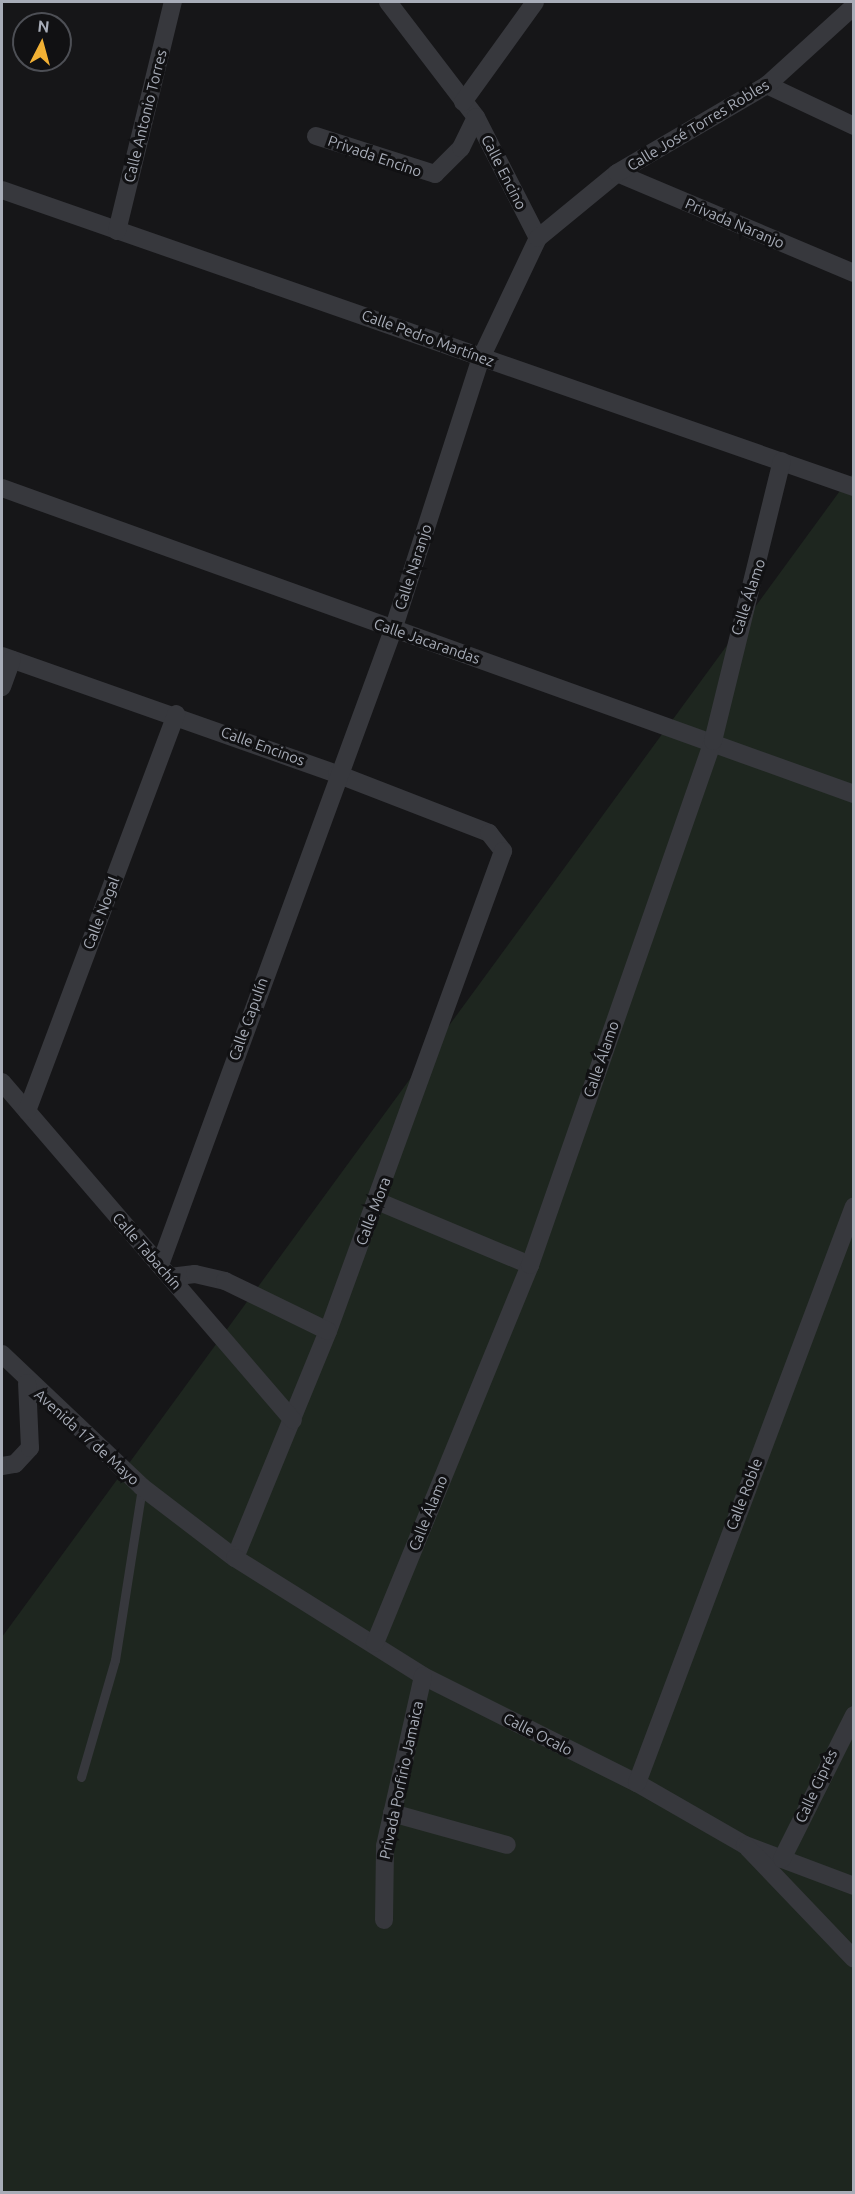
<!DOCTYPE html>
<html>
<head>
<meta charset="utf-8">
<style>
  body { margin:0 }
  #map { position:relative; width:855px; height:2194px; overflow:hidden; background:#161618; font-family:Ubuntu,sans-serif }
  div>[style] { position:absolute }
  .green>* { inset:0; background:#1e261f }
  .lane>* { height:9px; margin:-4.5px; padding:0 4.5px; transform-origin:4.5px; border-radius:4.5px; background:#37383d }
  .street>* { height:18px; margin:-9px; padding:0 9px; transform-origin:9px; border-radius:9px; background:#37383d }
  span { translate:-50% -50%; white-space:nowrap; text-align:center; line-height:1.15; -webkit-text-stroke:6px #111113; paint-order:stroke }
  .street-label { font-size:15px; color:#a8adb8 }
  .frame { position:absolute; inset:0; border:3px solid #a8adb8; pointer-events:none }
  .north { position:absolute; left:12px; top:12px; width:60px; height:60px; box-sizing:border-box; background:#111113; border:2px solid #4d4f55; border-radius:50%; rotate:6deg; font-size:16px; font-weight:700; line-height:24px; text-align:center; color:#a8adb8 }
  .north::after { content:''; display:block; margin:auto; width:21px; height:27px; background:#f2b134; clip-path:polygon(50% 0,100% 100%,50% 72%,0 100%) }
</style>
</head>
<body>
<div id="map">
  <div class="green">
    <i style="clip-path:polygon(853px 473px,853px 2192px,2px 2192px,2px 1637px)"></i>
  </div>
  <div class="lane">
    <i style="left:81px;top:1777px;width:122px;rotate:-73.8deg"></i>
    <i style="left:115px;top:1660px;width:175px;rotate:-81.1deg"></i>
  </div>
  <div class="street">
    <i style="left:388px;top:2px;width:145px;rotate:52.6deg"></i>
    <i style="left:476px;top:117px;width:136px;rotate:62.9deg"></i>
    <i style="left:767px;top:85px;width:96px;rotate:25.2deg"></i>
    <i style="left:463px;top:102px;width:123px;rotate:-54.2deg"></i>
    <i style="left:316px;top:136px;width:125px;rotate:17.7deg"></i>
    <i style="left:435px;top:174px;width:37px;rotate:-45deg"></i>
    <i style="left:461px;top:148px;width:34px;rotate:-64deg"></i>
    <i style="left:617px;top:173px;width:257px;rotate:22.9deg"></i>
    <i style="left:2px;top:190px;width:902px;rotate:19.22deg"></i>
    <i style="left:117px;top:231px;width:236px;rotate:-76.3deg"></i>
    <i style="left:2px;top:488px;width:905px;rotate:19.76deg"></i>
    <i style="left:2px;top:656px;width:355px;rotate:19.4deg"></i>
    <i style="left:337px;top:774px;width:163px;rotate:21.2deg"></i>
    <i style="left:489px;top:833px;width:23px;rotate:52deg"></i>
    <i style="left:503px;top:851px;width:511px;rotate:110.03deg"></i>
    <i style="left:328px;top:1331px;width:245px;rotate:112.3deg"></i>
    <i style="left:2px;top:687px;width:29px;rotate:-70deg"></i>
    <i style="left:2px;top:1082px;width:446px;rotate:49.3deg"></i>
    <i style="left:27px;top:1111px;width:424px;rotate:-69.4deg"></i>
    <i style="left:377px;top:1201px;width:166px;rotate:22.7deg"></i>
    <i style="left:160px;top:1265px;width:676px;rotate:-69.85deg"></i>
    <i style="left:393px;top:630px;width:286px;rotate:-72.1deg"></i>
    <i style="left:481px;top:358px;width:133px;rotate:-64.6deg"></i>
    <i style="left:538px;top:238px;width:102px;rotate:-39.4deg"></i>
    <i style="left:617px;top:173px;width:174px;rotate:-30.4deg"></i>
    <i style="left:767px;top:85px;width:118px;rotate:-42.2deg"></i>
    <i style="left:170px;top:1277px;width:25px;rotate:-7deg"></i>
    <i style="left:195px;top:1274px;width:31px;rotate:13deg"></i>
    <i style="left:225px;top:1281px;width:114px;rotate:25.9deg"></i>
    <i style="left:2px;top:1354px;width:193px;rotate:43.5deg"></i>
    <i style="left:142px;top:1487px;width:117px;rotate:37.4deg"></i>
    <i style="left:235px;top:1558px;width:222px;rotate:32.1deg"></i>
    <i style="left:423px;top:1676px;width:239px;rotate:26.6deg"></i>
    <i style="left:637px;top:1783px;width:125px;rotate:29.9deg"></i>
    <i style="left:745px;top:1845px;width:116px;rotate:20.6deg"></i>
    <i style="left:2px;top:1466px;width:13px;rotate:-9deg"></i>
    <i style="left:15px;top:1464px;width:22px;rotate:-47deg"></i>
    <i style="left:30px;top:1448px;width:65px;rotate:-92.6deg"></i>
    <i style="left:375px;top:1643px;width:409px;rotate:-67.7deg"></i>
    <i style="left:530px;top:1265px;width:555px;rotate:-70.75deg"></i>
    <i style="left:713px;top:741px;width:288px;rotate:-76.2deg"></i>
    <i style="left:637px;top:1783px;width:616px;rotate:-69.39deg"></i>
    <i style="left:392px;top:1813px;width:119px;rotate:15.5deg"></i>
    <i style="left:748px;top:1848px;width:153px;rotate:46.3deg"></i>
    <i style="left:782px;top:1859px;width:161px;rotate:-63.4deg"></i>
    <i style="left:384px;top:1920px;width:74px;rotate:-89.2deg"></i>
    <i style="left:385px;top:1846px;width:174px;rotate:-77.4deg"></i>
  </div>
  <div class="street-label">
    <span style="left:145px;top:116px;rotate:-76deg">Calle Antonio Torres</span>
    <span style="left:698px;top:125px;rotate:-31deg">Calle José Torres Robles</span>
    <span style="left:375px;top:156px;rotate:19deg">Privada Encino</span>
    <span style="left:504px;top:172px;rotate:63deg">Calle Encino</span>
    <span style="left:735px;top:223px;rotate:23deg">Privada Naranjo</span>
    <span style="left:428px;top:338px;rotate:20deg">Calle Pedro Martínez</span>
    <span style="left:413px;top:567px;rotate:-72deg">Calle Naranjo</span>
    <span style="left:748px;top:597px;rotate:-72deg">Calle Álamo</span>
    <span style="left:427px;top:641px;rotate:19deg">Calle Jacarandas</span>
    <span style="left:263px;top:746px;rotate:20deg">Calle Encinos</span>
    <span style="left:101px;top:913px;rotate:-69deg">Calle Nogal</span>
    <span style="left:248px;top:1019px;rotate:-70deg">Calle Capulín</span>
    <span style="left:601px;top:1059px;rotate:-71deg">Calle Álamo</span>
    <span style="left:373px;top:1211px;rotate:-69deg">Calle Mora</span>
    <span style="left:147px;top:1251px;rotate:49deg">Calle Tabachín</span>
    <span style="left:87px;top:1437px;rotate:42deg">Avenida 17 de Mayo</span>
    <span style="left:744px;top:1494px;rotate:-69deg">Calle Roble</span>
    <span style="left:428px;top:1513px;rotate:-68deg">Calle Álamo</span>
    <span style="left:538px;top:1734px;rotate:27deg">Calle Ocalo</span>
    <span style="left:401px;top:1780px;rotate:-78deg">Privada Porfirio Jamaica</span>
    <span style="left:816px;top:1786px;rotate:-65deg">Calle Ciprés</span>
  </div>
  <div class="frame"></div>
  <div class="north">N</div>
</div>
</body>
</html>
